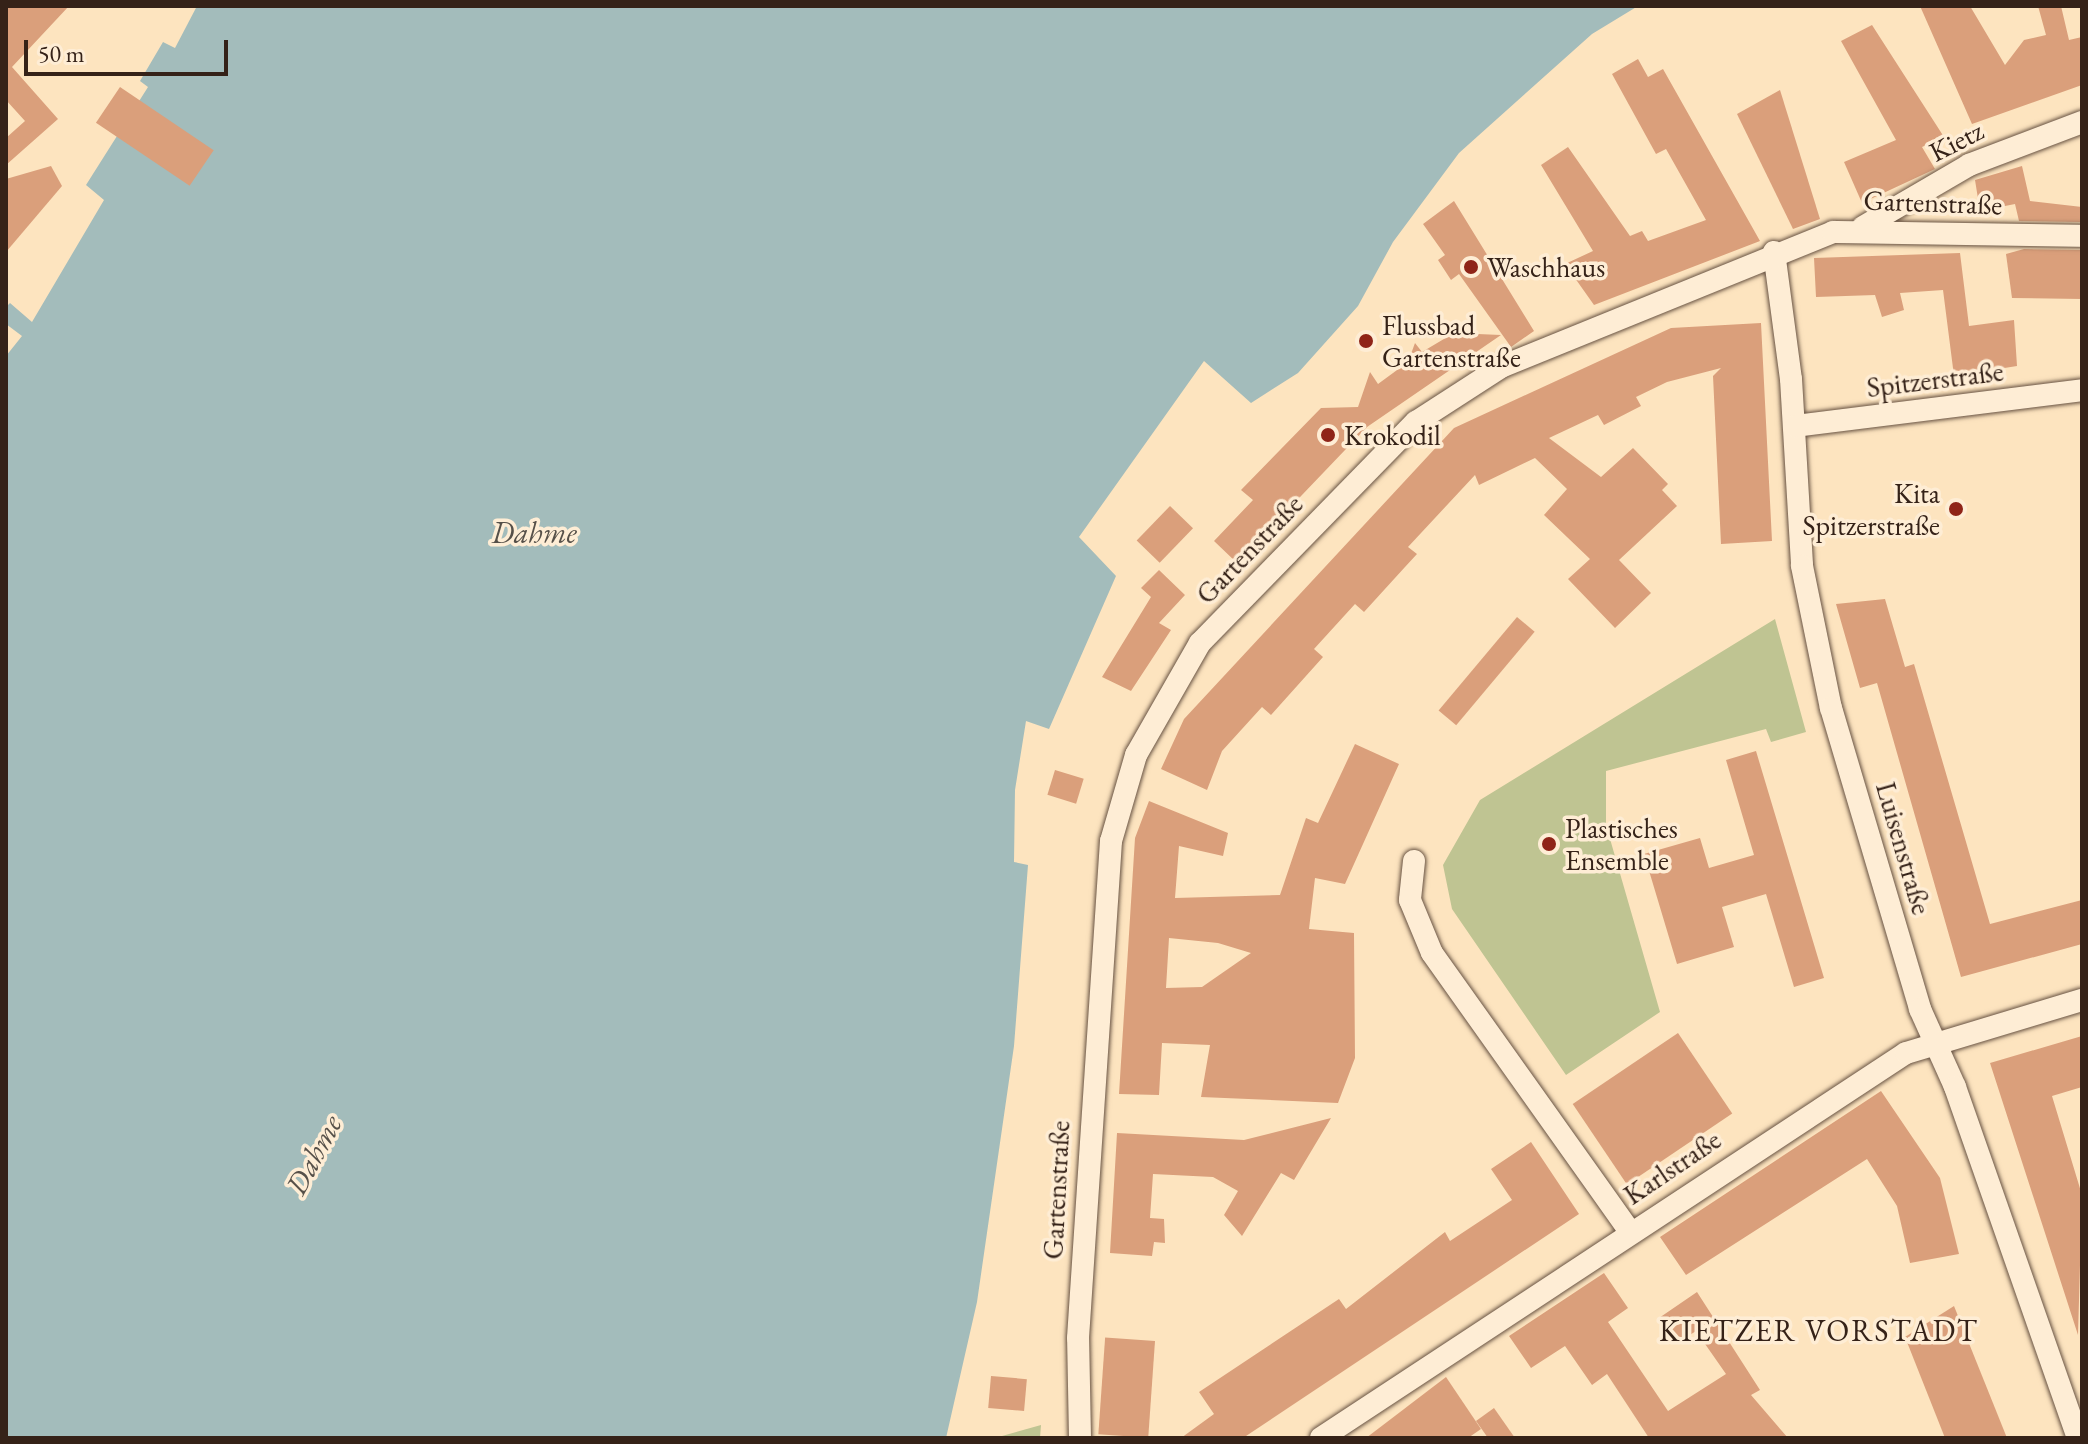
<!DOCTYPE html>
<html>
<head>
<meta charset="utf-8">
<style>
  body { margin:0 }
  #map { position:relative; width:2088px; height:1444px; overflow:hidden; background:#fde4bf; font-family:"EB Garamond",serif }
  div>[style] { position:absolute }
  .green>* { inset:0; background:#bfc492 }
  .water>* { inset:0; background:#a3bcbb }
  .building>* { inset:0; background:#da9f7b; transform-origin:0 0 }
  .roads { filter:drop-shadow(0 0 2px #675242) drop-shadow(0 0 2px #675242) }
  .minor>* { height:22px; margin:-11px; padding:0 11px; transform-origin:11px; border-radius:11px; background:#feedd5 }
  .dots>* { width:22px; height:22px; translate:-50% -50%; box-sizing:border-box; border:4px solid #feedd5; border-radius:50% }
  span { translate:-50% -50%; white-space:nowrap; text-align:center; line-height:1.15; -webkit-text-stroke:7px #feedd5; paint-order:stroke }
  .street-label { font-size:28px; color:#352218 }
  .poi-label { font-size:28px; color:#352218 }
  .left { translate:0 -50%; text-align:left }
  .right { translate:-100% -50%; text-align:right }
  .water-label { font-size:30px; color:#565049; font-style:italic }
  .neighbourhood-label { font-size:30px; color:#352218; letter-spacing:2px }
  .frame { position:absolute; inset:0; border:8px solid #352218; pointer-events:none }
  .scale { position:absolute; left:24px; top:40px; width:204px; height:36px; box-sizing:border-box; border:4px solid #352218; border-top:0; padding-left:10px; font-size:24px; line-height:28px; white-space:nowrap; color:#352218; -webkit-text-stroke:6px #feedd5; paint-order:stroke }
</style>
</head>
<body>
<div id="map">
  <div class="green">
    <i style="clip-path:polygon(1775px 619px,1806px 732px,1771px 742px,1766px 729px,1606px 771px,1606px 825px,1660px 1012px,1566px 1075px,1452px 909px,1443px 865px,1480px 800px)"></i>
    <i style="clip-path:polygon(1041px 1425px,1040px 1438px,995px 1438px)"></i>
  </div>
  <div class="water">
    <i style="clip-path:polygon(197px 6px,1638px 6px,1592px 34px,1459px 153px,1393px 242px,1358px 306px,1298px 373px,1251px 403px,1204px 361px,1079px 537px,1116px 576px,1049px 729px,1026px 721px,1015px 790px,1014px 862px,1028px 865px,1014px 1046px,977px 1302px,946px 1438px,6px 1438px,6px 356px,22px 336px,6px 324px,6px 307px,10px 303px,32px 322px,104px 200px,86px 185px,148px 87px,140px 81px,163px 42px,175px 48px)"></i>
  </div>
  <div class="building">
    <i style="clip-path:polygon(6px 6px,69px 6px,12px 67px,58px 119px,6px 165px,6px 138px,25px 121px,6px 100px)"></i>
    <i style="clip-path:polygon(1920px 6px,1970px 6px,2005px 65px,2024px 40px,2046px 35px,2038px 6px,2061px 6px,2069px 40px,2082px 37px,2082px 85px,1972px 124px)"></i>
    <i style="clip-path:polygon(1872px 25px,1944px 137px,1922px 147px,1935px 169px,1862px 203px,1844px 162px,1896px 140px,1841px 41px)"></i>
    <i style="clip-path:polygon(1638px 59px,1648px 77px,1663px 69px,1760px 241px,1594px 305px,1565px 264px,1593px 251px,1541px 165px,1568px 147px,1630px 236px,1642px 231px,1648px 241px,1706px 220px,1666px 149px,1656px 154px,1612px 74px)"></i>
    <i style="left:120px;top:87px;width:113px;height:43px;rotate:34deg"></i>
    <i style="clip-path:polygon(1780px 90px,1820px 219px,1793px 229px,1737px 114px)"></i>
    <i style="clip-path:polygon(51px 166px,62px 186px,6px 252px,6px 179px)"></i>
    <i style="clip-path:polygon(2022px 166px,2030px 201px,2082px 207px,2082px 222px,2019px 221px,2015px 204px,1980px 211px,1975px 180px)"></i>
    <i style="clip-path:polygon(1454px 201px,1534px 331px,1511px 347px,1459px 274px,1451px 280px,1438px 260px,1445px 255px,1423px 224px)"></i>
    <i style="clip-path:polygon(2024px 249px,2082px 250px,2082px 299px,2012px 298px,2006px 254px)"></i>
    <i style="clip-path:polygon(1960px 253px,1969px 326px,2014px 320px,2017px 366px,1954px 376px,1943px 290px,1900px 293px,1904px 310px,1882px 317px,1875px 295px,1816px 297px,1814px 258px)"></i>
    <i style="clip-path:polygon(1761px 323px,1772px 541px,1721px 544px,1713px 376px,1721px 368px,1667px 382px,1636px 397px,1641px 406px,1604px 425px,1598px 415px,1549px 438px,1601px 477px,1633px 448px,1668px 484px,1662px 490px,1677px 506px,1619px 560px,1651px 593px,1615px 628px,1568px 579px,1590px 559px,1544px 515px,1567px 489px,1535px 458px,1479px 485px,1475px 475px,1408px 547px,1417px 554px,1405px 567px,1364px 612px,1355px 604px,1314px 649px,1323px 657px,1271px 715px,1262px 707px,1222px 751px,1207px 790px,1161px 769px,1184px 719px,1454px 428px,1671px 328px)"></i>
    <i style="clip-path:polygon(1454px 333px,1501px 335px,1367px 427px,1237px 563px,1214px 541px,1253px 500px,1241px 490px,1321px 408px,1358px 407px,1370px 372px,1378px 384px,1408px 362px,1415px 343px,1422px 352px)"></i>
    <i style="left:1170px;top:506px;width:32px;height:48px;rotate:44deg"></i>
    <i style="clip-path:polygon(1159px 570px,1185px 595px,1159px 623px,1171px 630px,1131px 691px,1102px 677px,1151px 597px,1141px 588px)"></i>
    <i style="clip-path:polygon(1885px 599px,1905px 667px,1914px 664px,1990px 924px,2082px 900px,2082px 944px,1961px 977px,1877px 683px,1860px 688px,1836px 604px)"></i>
    <i style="left:1517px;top:617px;width:23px;height:122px;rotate:40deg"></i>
    <i style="clip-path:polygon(evenodd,1355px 744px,1399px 764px,1345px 884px,1315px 878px,1309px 929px,1354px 933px,1355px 1058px,1338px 1103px,1201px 1097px,1210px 1045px,1162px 1043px,1159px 1095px,1119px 1094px,1135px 838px,1149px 801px,1228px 833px,1223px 856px,1179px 846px,1175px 898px,1280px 895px,1306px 818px,1318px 823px,1355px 744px,1169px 938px,1218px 943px,1251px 953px,1202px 987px,1166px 988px,1169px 938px)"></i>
    <i style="clip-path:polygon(1756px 751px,1824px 978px,1794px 987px,1766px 894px,1722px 907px,1734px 947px,1677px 964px,1644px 854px,1700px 838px,1709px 868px,1754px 855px,1726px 760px)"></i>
    <i style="left:1055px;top:770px;width:30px;height:26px;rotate:17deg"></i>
    <i style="left:1678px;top:1033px;width:97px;height:127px;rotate:56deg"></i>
    <i style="clip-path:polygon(2082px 1036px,2082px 1087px,2052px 1096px,2082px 1195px,2078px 1335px,1990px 1063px)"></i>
    <i style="clip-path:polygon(1881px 1091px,1940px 1178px,1959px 1254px,1910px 1263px,1897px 1206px,1867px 1159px,1686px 1275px,1660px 1237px)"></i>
    <i style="clip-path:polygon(1331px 1118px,1294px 1180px,1281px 1173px,1242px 1236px,1224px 1215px,1238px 1191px,1213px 1177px,1153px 1174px,1150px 1218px,1164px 1219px,1165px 1243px,1154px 1242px,1152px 1256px,1110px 1253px,1117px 1133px,1244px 1140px)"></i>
    <i style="clip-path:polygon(1531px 1142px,1579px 1214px,1243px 1438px,1181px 1438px,1214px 1414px,1199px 1392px,1339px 1299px,1346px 1309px,1445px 1232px,1450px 1241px,1512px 1200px,1491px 1169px)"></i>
    <i style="clip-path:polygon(1604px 1273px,1628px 1308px,1608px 1322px,1668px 1411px,1726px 1374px,1696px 1331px,1676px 1344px,1659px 1318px,1697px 1292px,1760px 1390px,1751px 1395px,1788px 1438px,1649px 1438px,1607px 1374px,1592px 1385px,1565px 1346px,1531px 1368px,1509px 1336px)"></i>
    <i style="clip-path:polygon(1954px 1306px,2007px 1438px,1945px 1438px,1905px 1337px)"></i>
    <i style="left:1155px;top:1341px;width:97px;height:50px;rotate:94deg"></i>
    <i style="left:991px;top:1376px;width:36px;height:32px;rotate:5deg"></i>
    <i style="clip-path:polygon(1446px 1377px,1481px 1429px,1468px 1438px,1366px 1438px)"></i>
    <i style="clip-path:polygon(1494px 1408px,1515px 1438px,1488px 1438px,1476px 1421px)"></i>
  </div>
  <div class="roads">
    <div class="minor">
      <i style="left:1863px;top:227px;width:123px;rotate:-30.3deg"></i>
      <i style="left:1969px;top:165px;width:121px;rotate:-20.8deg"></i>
      <i style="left:1774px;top:252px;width:128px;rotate:82.4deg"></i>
      <i style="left:1791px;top:379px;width:187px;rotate:86.6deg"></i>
      <i style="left:1802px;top:566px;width:145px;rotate:78.5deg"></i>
      <i style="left:1831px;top:708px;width:314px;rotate:73.5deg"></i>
      <i style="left:1920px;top:1009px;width:85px;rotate:65.8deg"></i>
      <i style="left:1955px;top:1087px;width:372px;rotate:70.7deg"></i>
      <i style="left:1795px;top:426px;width:289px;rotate:-7.1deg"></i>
      <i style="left:1414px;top:861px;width:39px;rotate:96deg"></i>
      <i style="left:1410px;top:900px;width:57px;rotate:67.5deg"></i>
      <i style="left:1432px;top:953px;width:342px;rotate:54.6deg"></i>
      <i style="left:1080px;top:1438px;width:100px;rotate:-91.1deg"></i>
      <i style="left:1078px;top:1338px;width:498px;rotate:-86.2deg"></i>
      <i style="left:1111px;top:841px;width:90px;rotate:-73.8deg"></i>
      <i style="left:1136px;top:755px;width:129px;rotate:-60.3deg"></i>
      <i style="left:1200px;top:643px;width:309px;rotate:-45.7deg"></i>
      <i style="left:1416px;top:422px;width:101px;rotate:-32.9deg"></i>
      <i style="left:1501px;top:367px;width:358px;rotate:-22.1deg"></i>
      <i style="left:1833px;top:232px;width:249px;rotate:0.9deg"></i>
      <i style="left:1321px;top:1438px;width:700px;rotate:-33.35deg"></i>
      <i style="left:1906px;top:1053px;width:184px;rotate:-16.8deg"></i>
    </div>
  </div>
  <div class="dots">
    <i style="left:1471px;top:267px;background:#8f2418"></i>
    <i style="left:1366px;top:341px;background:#8f2418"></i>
    <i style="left:1328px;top:435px;background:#8f2418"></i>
    <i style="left:1956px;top:509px;background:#8f2418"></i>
    <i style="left:1549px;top:844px;background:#8f2418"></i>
  </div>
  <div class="street-label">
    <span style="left:1956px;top:141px;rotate:-27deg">Kietz</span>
    <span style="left:1933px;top:202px;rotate:2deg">Gartenstraße</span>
    <span style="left:1935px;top:379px;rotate:-7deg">Spitzerstraße</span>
    <span style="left:1249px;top:549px;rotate:-46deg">Gartenstraße</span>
    <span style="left:1904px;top:848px;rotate:74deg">Luisenstraße</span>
    <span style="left:1672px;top:1167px;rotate:-34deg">Karlstraße</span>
    <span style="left:1056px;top:1190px;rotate:-87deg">Gartenstraße</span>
  </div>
  <div class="poi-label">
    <span class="left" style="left:1487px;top:267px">Waschhaus</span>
    <span class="left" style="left:1382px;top:341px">Flussbad<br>Gartenstraße</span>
    <span class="left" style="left:1344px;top:435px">Krokodil</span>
    <span class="right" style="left:1940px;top:509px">Kita<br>Spitzerstraße</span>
    <span class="left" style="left:1565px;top:844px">Plastisches<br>Ensemble</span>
  </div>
  <div class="water-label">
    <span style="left:534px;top:533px">Dahme</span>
    <span style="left:314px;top:1155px;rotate:-62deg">Dahme</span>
  </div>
  <div class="neighbourhood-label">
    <span style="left:1819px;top:1331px">KIETZER VORSTADT</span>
  </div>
  <div class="frame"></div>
  <div class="scale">50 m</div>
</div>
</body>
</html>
